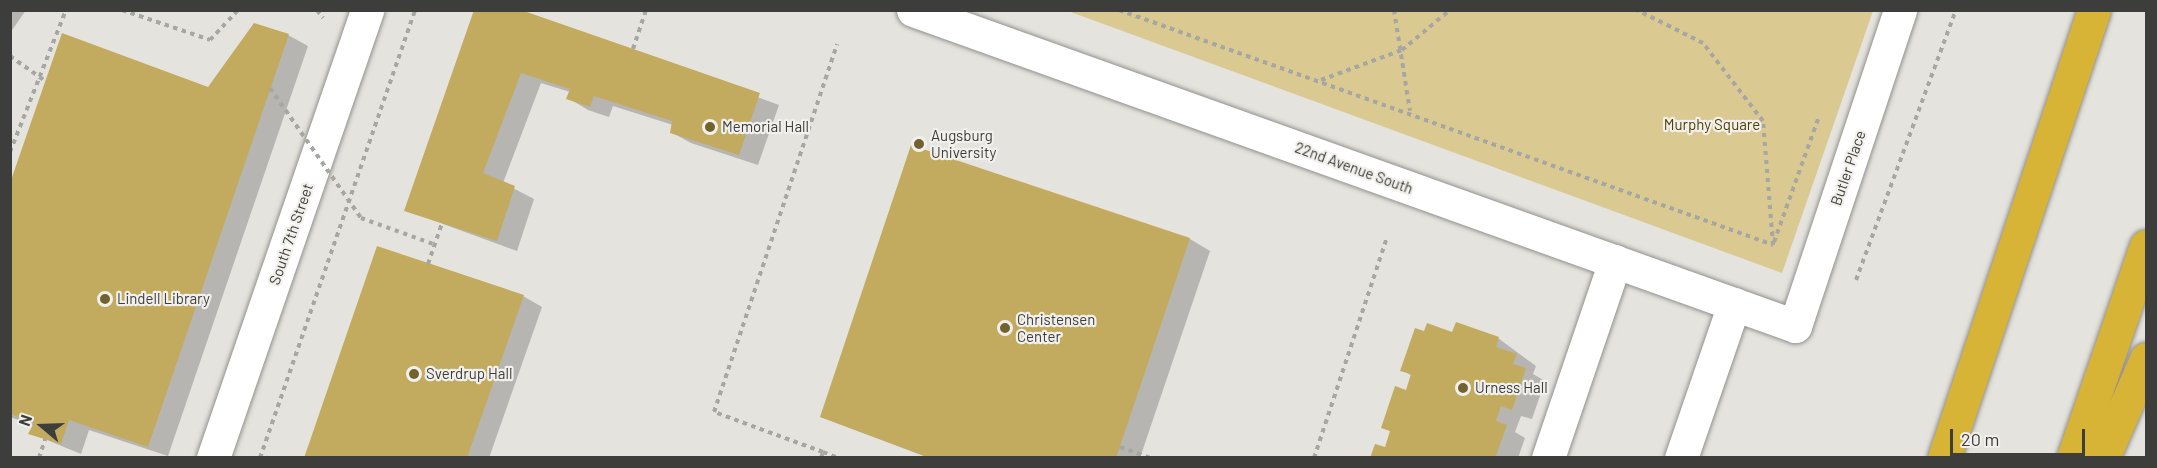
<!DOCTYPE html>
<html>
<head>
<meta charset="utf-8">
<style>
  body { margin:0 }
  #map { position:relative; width:2157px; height:468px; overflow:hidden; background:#e4e3de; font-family:Barlow,sans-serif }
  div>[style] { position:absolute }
  .green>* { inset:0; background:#dbc992 }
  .shadow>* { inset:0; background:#0003 }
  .building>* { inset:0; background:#c2ab5e }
  .path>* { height:4px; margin-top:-2px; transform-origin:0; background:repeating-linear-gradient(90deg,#a6a6a2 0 4.5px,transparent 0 9px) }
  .roads { filter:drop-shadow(0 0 2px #92918d) drop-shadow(0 0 2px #92918d) }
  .minor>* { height:33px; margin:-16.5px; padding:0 16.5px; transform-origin:16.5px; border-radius:16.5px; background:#fff }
  .highway>* { height:33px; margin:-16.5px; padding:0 16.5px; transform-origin:16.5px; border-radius:16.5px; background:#d8b436 }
  .path-bridge>* { height:4px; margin-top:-2px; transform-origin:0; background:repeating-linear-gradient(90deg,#a6a6a2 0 4.5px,transparent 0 9px) }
  .dots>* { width:16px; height:16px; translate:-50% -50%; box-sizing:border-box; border:3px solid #f2f0ec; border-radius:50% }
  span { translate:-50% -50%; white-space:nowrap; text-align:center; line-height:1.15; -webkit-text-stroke:4.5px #f2f0ec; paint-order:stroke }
  .park-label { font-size:15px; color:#504000 }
  .poi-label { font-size:15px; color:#3d3d3b }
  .left { translate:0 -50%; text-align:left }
  .street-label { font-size:15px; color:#3d3d3b }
  .frame { position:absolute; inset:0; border:12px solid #3d3d3b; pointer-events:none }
  .north { position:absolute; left:12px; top:396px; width:60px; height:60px; -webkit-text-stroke:4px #f2f0ec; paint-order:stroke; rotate:289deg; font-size:16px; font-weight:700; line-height:24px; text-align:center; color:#3d3d3b }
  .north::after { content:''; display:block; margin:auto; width:21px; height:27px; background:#3d3d3b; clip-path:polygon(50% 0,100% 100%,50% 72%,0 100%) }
  .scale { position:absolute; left:1950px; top:429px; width:135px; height:27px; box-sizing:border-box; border:3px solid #3d3d3b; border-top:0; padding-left:8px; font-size:18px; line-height:21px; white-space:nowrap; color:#3d3d3b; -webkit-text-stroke:4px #f2f0ec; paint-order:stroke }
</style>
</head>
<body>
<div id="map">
  <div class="green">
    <i style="clip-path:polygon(1068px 11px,1873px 10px,1873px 11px,1782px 273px)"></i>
  </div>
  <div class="shadow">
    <i style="clip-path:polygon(10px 10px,26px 10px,10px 33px)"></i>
    <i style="clip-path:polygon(517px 10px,779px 105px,758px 165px,691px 143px,671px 132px,673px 125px,613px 106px,609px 117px,588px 110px,568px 98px,570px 92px,541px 83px,503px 183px,534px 199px,517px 251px,405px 210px)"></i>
    <i style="clip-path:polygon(288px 35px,308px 46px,168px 456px,89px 430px,81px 454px,30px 433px,34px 426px,10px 417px,10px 188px,209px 88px)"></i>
    <i style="clip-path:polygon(1190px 239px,1210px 251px,1140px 458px,929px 458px,821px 417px)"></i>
    <i style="clip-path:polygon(523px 296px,542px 307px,489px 458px,305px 458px)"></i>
    <i style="clip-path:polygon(1425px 333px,1498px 338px,1536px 366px,1533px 374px,1545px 381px,1532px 419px,1521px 416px,1515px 432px,1525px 438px,1518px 458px,1372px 458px,1386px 449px,1392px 432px,1382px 427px,1406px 392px,1412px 376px,1402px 370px)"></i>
  </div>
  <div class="building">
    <i style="clip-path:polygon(474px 10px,521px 10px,760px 93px,739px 155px,670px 133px,672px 121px,594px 96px,590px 107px,566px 99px,570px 89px,521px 73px,483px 173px,515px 186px,497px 241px,404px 211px)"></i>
    <i style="clip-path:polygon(254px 23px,289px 34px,148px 447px,69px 420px,61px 444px,28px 434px,34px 423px,10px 414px,10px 183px,62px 33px,208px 87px)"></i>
    <i style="clip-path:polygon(911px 145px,1190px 238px,1116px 458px,930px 458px,820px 417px)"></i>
    <i style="clip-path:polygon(377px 246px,524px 295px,467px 458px,304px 458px)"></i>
    <i style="clip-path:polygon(1456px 322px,1499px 337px,1496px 347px,1517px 354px,1513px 364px,1526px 368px,1512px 410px,1501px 406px,1496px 421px,1507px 425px,1495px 458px,1370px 458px,1375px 444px,1385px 447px,1390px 431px,1381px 428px,1395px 386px,1406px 390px,1411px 374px,1400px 371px,1415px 328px,1424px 331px,1427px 323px,1452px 332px)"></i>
  </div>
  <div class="path">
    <i style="left:122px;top:10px;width:93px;rotate:18.8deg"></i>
    <i style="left:210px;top:40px;width:41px;rotate:-47deg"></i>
    <i style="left:317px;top:10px;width:10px;rotate:53deg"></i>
    <i style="left:1119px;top:10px;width:695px;rotate:19.76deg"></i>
    <i style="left:1773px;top:245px;width:124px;rotate:-94.6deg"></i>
    <i style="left:1763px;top:121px;width:98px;rotate:-127.6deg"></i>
    <i style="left:1703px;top:43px;width:74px;rotate:-153.4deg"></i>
    <i style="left:1394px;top:10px;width:102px;rotate:81deg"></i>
    <i style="left:633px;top:49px;width:41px;rotate:-71.6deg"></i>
    <i style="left:1321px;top:80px;width:86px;rotate:-20.3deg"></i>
    <i style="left:1402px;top:50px;width:62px;rotate:-39.8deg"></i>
    <i style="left:10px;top:152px;width:153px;rotate:-68.5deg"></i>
    <i style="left:1774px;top:242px;width:134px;rotate:-70.3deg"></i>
    <i style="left:428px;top:264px;width:43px;rotate:-71.1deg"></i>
    <i style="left:1856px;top:280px;width:288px;rotate:-69.7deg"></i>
    <i style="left:1120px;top:447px;width:32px;rotate:20deg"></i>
    <i style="left:823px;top:452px;width:17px;rotate:21deg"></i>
    <i style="left:39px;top:458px;width:20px;rotate:-72deg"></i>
    <i style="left:260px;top:458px;width:474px;rotate:-70.9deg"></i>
    <i style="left:821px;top:458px;width:6px;rotate:-72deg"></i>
    <i style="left:823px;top:452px;width:116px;rotate:-159.8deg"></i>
    <i style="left:714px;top:412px;width:388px;rotate:-71.5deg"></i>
    <i style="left:1314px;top:458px;width:233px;rotate:-71.7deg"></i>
  </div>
  <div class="roads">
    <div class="minor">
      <i style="left:913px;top:10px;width:937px;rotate:19.71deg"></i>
      <i style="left:1795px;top:326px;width:333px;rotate:-71.6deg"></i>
      <i style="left:213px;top:458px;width:474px;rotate:-71deg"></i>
      <i style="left:1548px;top:458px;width:208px;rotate:-71.2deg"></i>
      <i style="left:1681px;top:458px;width:163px;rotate:-71deg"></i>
    </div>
    <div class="highway">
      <i style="left:1944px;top:458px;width:472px;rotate:-71.5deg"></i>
      <i style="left:2073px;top:458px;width:224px;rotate:-71deg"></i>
      <i style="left:2103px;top:458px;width:108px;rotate:-66.5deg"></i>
    </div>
  </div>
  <div class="path-bridge">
    <i style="left:10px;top:56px;width:43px;rotate:35.5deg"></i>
    <i style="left:270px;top:88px;width:159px;rotate:55deg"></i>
    <i style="left:361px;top:218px;width:80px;rotate:19.8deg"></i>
  </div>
  <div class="dots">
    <i style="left:710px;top:127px;background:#71622f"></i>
    <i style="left:919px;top:144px;background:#71622f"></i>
    <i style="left:105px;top:299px;background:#71622f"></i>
    <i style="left:1005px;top:328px;background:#71622f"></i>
    <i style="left:414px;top:374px;background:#71622f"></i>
    <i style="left:1463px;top:388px;background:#71622f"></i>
  </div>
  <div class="park-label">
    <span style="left:1712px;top:125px">Murphy Square</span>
  </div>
  <div class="poi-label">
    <span class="left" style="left:722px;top:127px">Memorial Hall</span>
    <span class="left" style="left:931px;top:144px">Augsburg<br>University</span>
    <span class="left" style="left:117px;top:299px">Lindell Library</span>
    <span class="left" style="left:1017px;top:328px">Christensen<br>Center</span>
    <span class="left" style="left:426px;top:374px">Sverdrup Hall</span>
    <span class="left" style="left:1475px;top:388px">Urness Hall</span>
  </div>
  <div class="street-label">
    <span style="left:1354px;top:168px;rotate:20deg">22nd Avenue South</span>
    <span style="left:1848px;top:168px;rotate:-71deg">Butler Place</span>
    <span style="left:291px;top:234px;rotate:-71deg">South 7th Street</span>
  </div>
  <div class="frame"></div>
  <div class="north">N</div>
  <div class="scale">20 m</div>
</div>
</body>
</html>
